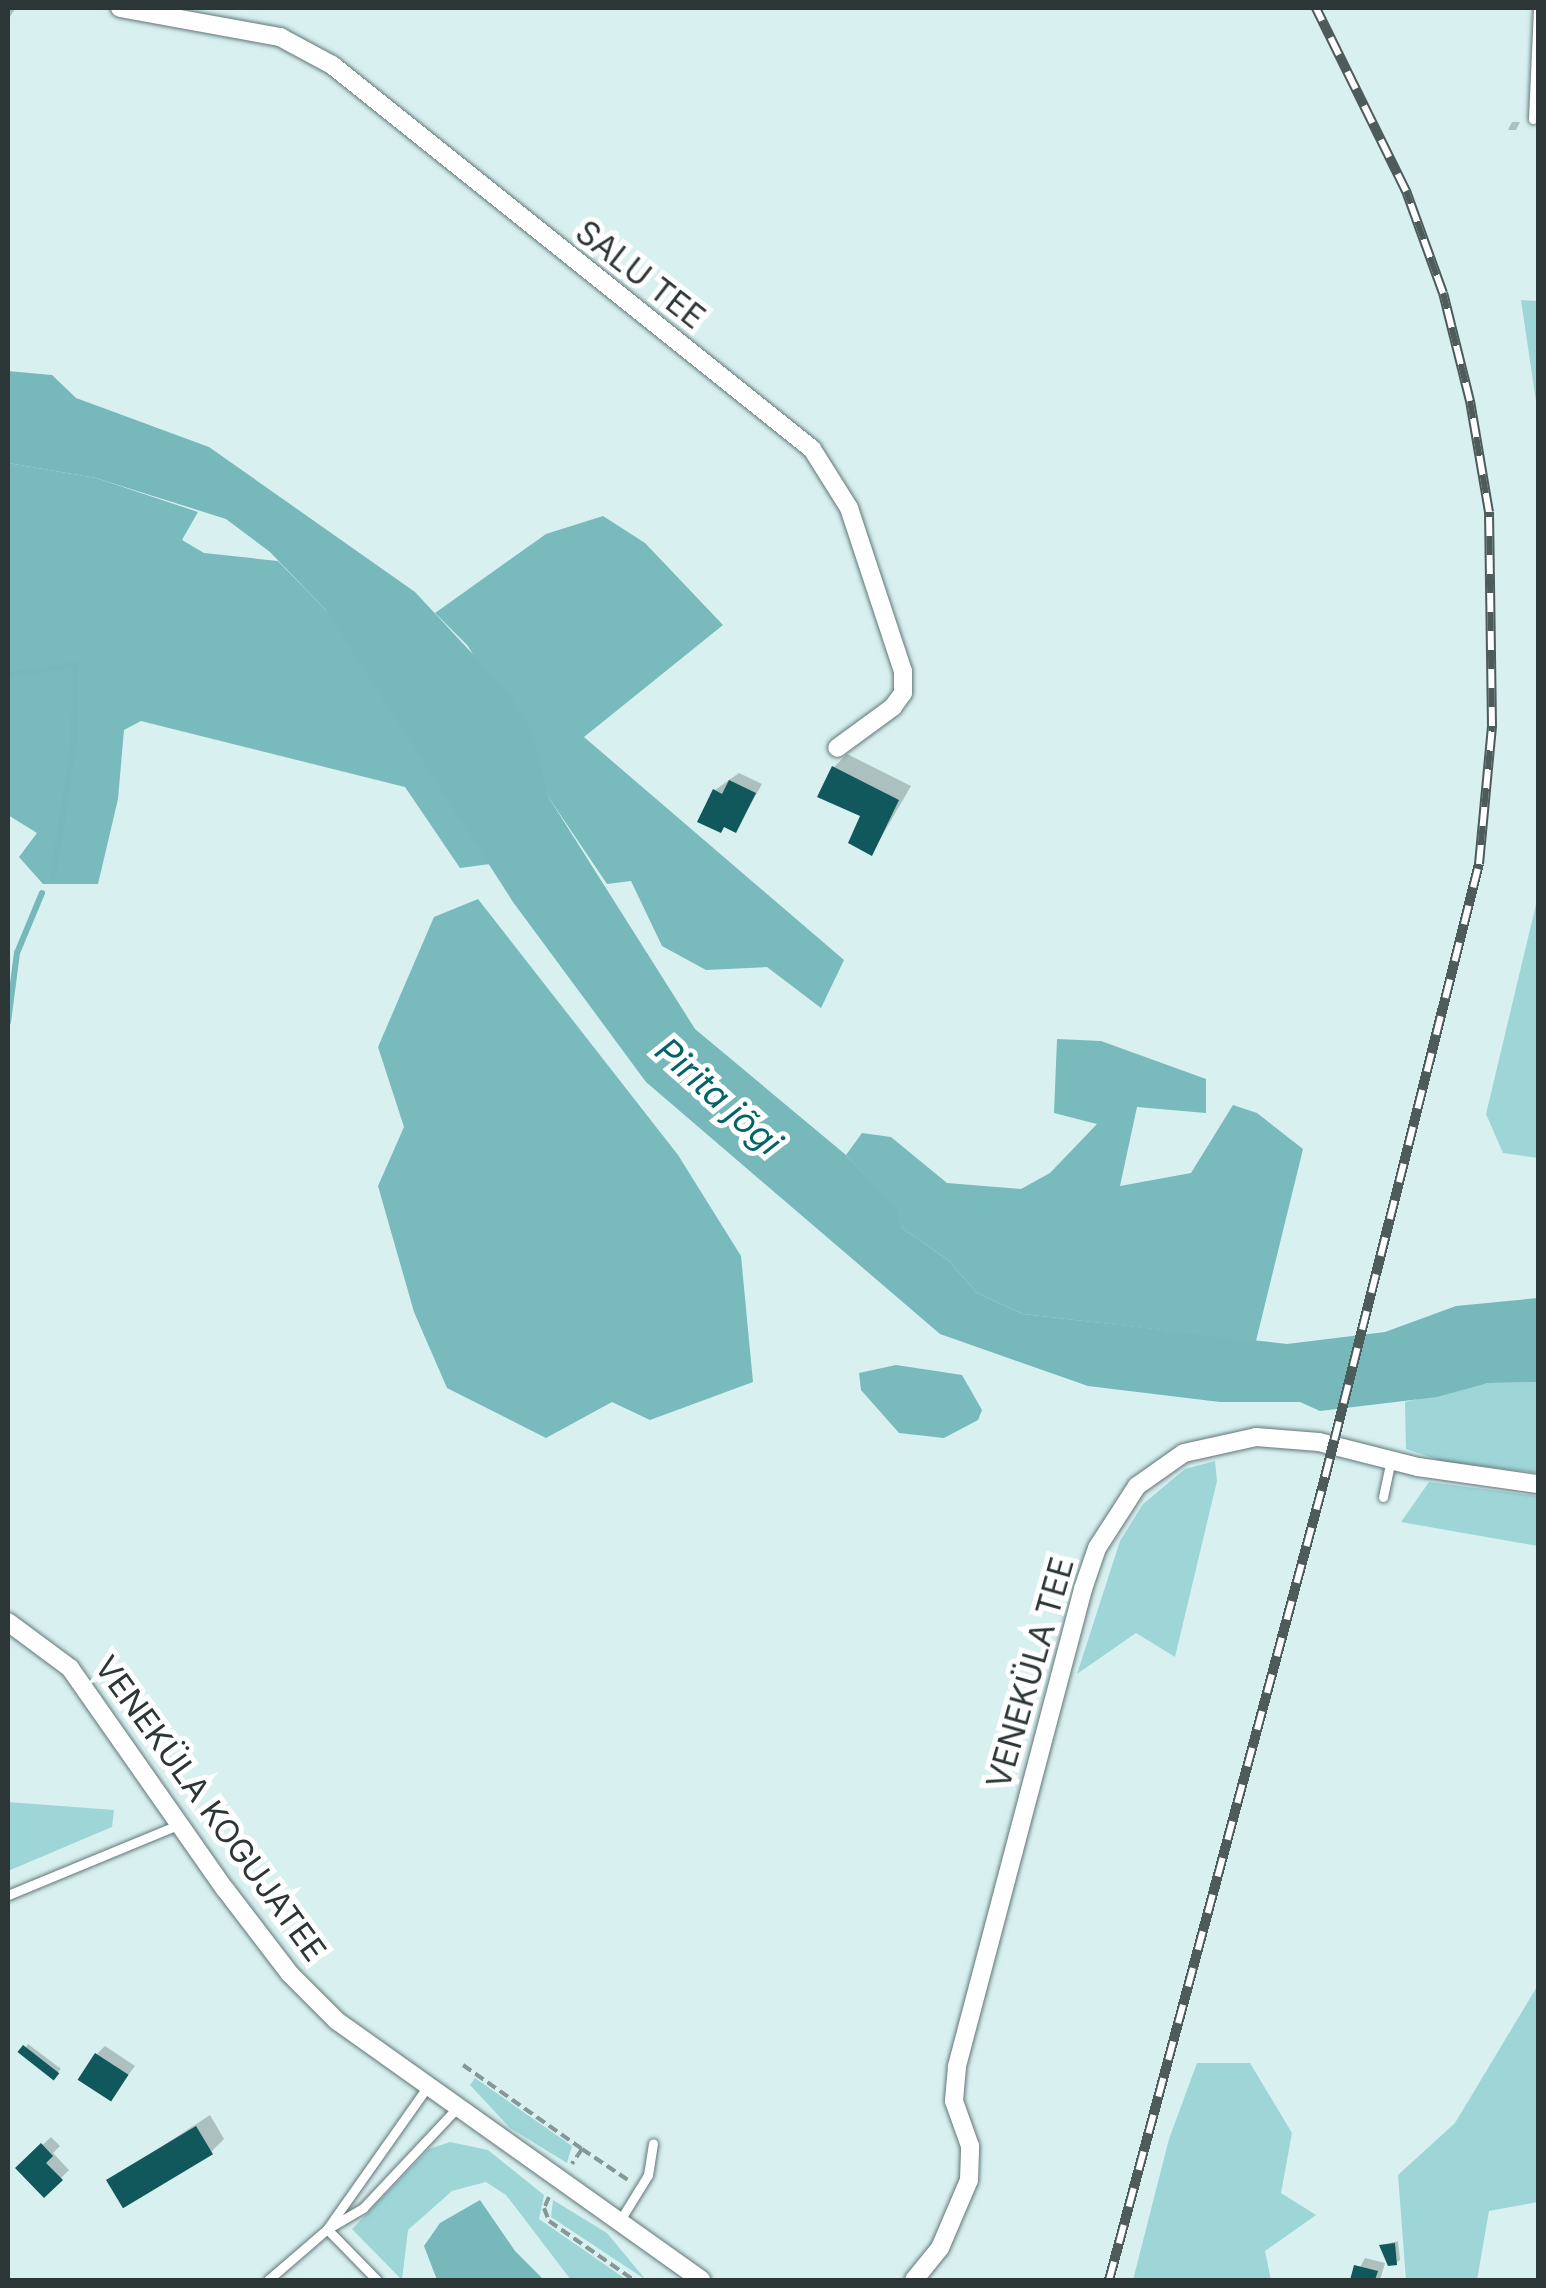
<!DOCTYPE html>
<html>
<head>
<meta charset="utf-8">
<style>
  body { margin:0 }
  #map { position:relative; width:1546px; height:2288px; overflow:hidden; background:#d8f0f0; font-family:Inter,sans-serif }
  div>[style] { position:absolute }
  .green>* { inset:0; background:#9ed6d8 }
  .forest>* { inset:0; background:#79babc }
  .water>* { inset:0; background:#77b8bb }
  .shadow>* { inset:0; background:#0003; transform-origin:0 0 }
  .stream>* { height:6px; margin:-3px; padding:0 3px; transform-origin:3px; border-radius:3px; background:#77b8bb }
  .building>* { inset:0; background:#10585b; transform-origin:0 0 }
  .path>* { height:4px; margin-top:-2px; transform-origin:0; background:repeating-linear-gradient(90deg,#869797 0 10px,transparent 0 15px) }
  .roads { filter:drop-shadow(0 0 2px #617677) drop-shadow(0 0 2px #617677) }
  .lane>* { height:9px; margin:-4.5px; padding:0 4.5px; transform-origin:4.5px; border-radius:4.5px; background:#fff }
  .street>* { height:18px; margin:-9px; padding:0 9px; transform-origin:9px; border-radius:9px; background:#fff }
  .rail>* { height:10px; margin-top:-5px; transform-origin:0; background:repeating-linear-gradient(90deg,#fff 0 19px,#4e5b5b 0 38px); box-sizing:border-box; border-block:2px solid #4e5b5b }
  span { translate:-50% -50%; white-space:nowrap; text-align:center; line-height:1.15; -webkit-text-stroke:10px #fff; paint-order:stroke }
  .street-label { font-size:32px; color:#2c3636 }
  .water-label { font-size:35px; color:#036468; font-style:italic }
  .frame { position:absolute; inset:0; border:10px solid #2c3636; pointer-events:none }
</style>
</head>
<body>
<div id="map">
  <div class="green">
    <i style="clip-path:polygon(1521px 300px,1538px 301px,1538px 421px,1538px 415px)"></i>
    <i style="clip-path:polygon(1538px 896px,1538px 1158px,1503px 1153px,1486px 1114px)"></i>
    <i style="clip-path:polygon(1538px 1382px,1538px 1473px,1445px 1462px,1406px 1449px,1405px 1402px,1488px 1383px)"></i>
    <i style="clip-path:polygon(1215px 1461px,1217px 1481px,1175px 1657px,1136px 1633px,1077px 1674px,1120px 1541px,1143px 1504px,1185px 1469px)"></i>
    <i style="clip-path:polygon(1429px 1482px,1538px 1496px,1538px 1546px,1401px 1522px)"></i>
    <i style="clip-path:polygon(8px 1802px,114px 1810px,112px 1827px,8px 1871px)"></i>
    <i style="clip-path:polygon(1538px 1985px,1538px 2202px,1489px 2211px,1477px 2280px,1406px 2280px,1398px 2175px,1455px 2123px)"></i>
    <i style="clip-path:polygon(1197px 2063px,1250px 2063px,1292px 2133px,1281px 2193px,1316px 2215px,1265px 2251px,1271px 2280px,1133px 2280px,1169px 2139px)"></i>
    <i style="clip-path:polygon(475px 2078px,572px 2146px,567px 2163px,510px 2128px,470px 2085px)"></i>
    <i style="clip-path:polygon(450px 2142px,488px 2150px,544px 2195px,539px 2219px,627px 2280px,571px 2280px,506px 2195px,486px 2182px,452px 2191px,408px 2230px,402px 2280px,352px 2229px,429px 2149px)"></i>
    <i style="clip-path:polygon(553px 2200px,607px 2233px,646px 2280px,551px 2217px)"></i>
  </div>
  <div class="forest">
    <i style="clip-path:polygon(8px 463px,96px 478px,198px 512px,182px 540px,204px 553px,278px 561px,325px 609px,385px 694px,490px 864px,460px 868px,405px 787px,141px 721px,124px 730px,118px 799px,98px 884px,43px 884px,19px 857px,37px 833px,8px 815px)"></i>
    <i style="clip-path:polygon(603px 516px,645px 543px,723px 625px,584px 737px,844px 960px,821px 1008px,767px 967px,706px 970px,662px 946px,631px 881px,607px 884px,549px 798px,540px 770px,468px 646px,435px 613px,546px 534px)"></i>
    <i style="clip-path:polygon(478px 899px,678px 1155px,741px 1256px,753px 1382px,650px 1420px,612px 1402px,546px 1438px,447px 1388px,414px 1312px,378px 1186px,404px 1127px,378px 1047px,434px 917px)"></i>
    <i style="clip-path:polygon(1057px 1039px,1101px 1041px,1206px 1079px,1206px 1113px,1137px 1107px,1120px 1186px,1191px 1173px,1233px 1105px,1257px 1113px,1303px 1149px,1256px 1341px,1023px 1314px,977px 1293px,948px 1260px,902px 1228px,896px 1209px,846px 1155px,862px 1133px,891px 1137px,947px 1183px,1021px 1189px,1050px 1173px,1097px 1124px,1054px 1113px)"></i>
    <i style="clip-path:polygon(896px 1365px,962px 1375px,982px 1410px,978px 1420px,944px 1438px,899px 1433px,861px 1390px,859px 1373px)"></i>
  </div>
  <div class="water">
    <i style="clip-path:polygon(8px 371px,52px 375px,76px 398px,209px 447px,415px 592px,508px 692px,533px 733px,549px 798px,695px 1029px,846px 1155px,897px 1209px,902px 1228px,948px 1260px,977px 1293px,1023px 1314px,1287px 1344px,1385px 1332px,1456px 1306px,1538px 1298px,1538px 1382px,1488px 1383px,1437px 1397px,1320px 1411px,1300px 1402px,1220px 1402px,1088px 1386px,940px 1334px,646px 1082px,513px 902px,325px 609px,270px 552px,226px 519px,96px 478px,8px 463px)"></i>
    <i style="clip-path:polygon(480px 2200px,515px 2251px,544px 2280px,437px 2280px,424px 2246px,440px 2223px)"></i>
  </div>
  <div class="shadow">
    <i style="clip-path:polygon(8px 8px,16px 8px,8px 19px)"></i>
    <i style="clip-path:polygon(1512px 122px,1520px 122px,1516px 130px,1508px 130px)"></i>
    <i style="clip-path:polygon(847px 754px,911px 786px,872px 853px,863px 815px,834px 767px)"></i>
    <i style="clip-path:polygon(739px 773px,762px 784px,736px 830px,715px 790px)"></i>
    <i style="left:28px;top:2044px;width:41px;height:10px;rotate:37deg"></i>
    <i style="clip-path:polygon(105px 2046px,135px 2066px,116px 2091px,97px 2054px)"></i>
    <i style="clip-path:polygon(210px 2115px,224px 2139px,211px 2152px,109px 2181px)"></i>
    <i style="clip-path:polygon(51px 2137px,60px 2146px,53px 2153px,69px 2170px,44px 2195px,18px 2168px)"></i>
    <i style="clip-path:polygon(1398px 2241px,1400px 2260px,1396px 2263px,1382px 2245px)"></i>
    <i style="clip-path:polygon(1365px 2258px,1385px 2263px,1380px 2280px,1353px 2280px)"></i>
  </div>
  <div class="stream">
    <i style="left:8px;top:675px;width:68px;rotate:-8.5deg"></i>
    <i style="left:75px;top:665px;width:77px;rotate:90.7deg"></i>
    <i style="left:74px;top:742px;width:138px;rotate:98.8deg"></i>
    <i style="left:8px;top:1022px;width:70px;rotate:-82.6deg"></i>
    <i style="left:17px;top:953px;width:65px;rotate:-67.4deg"></i>
  </div>
  <div class="building">
    <i style="clip-path:polygon(832px 766px,899px 800px,872px 856px,848px 843px,860px 816px,817px 797px)"></i>
    <i style="clip-path:polygon(729px 780px,756px 793px,736px 833px,724px 827px,721px 833px,697px 822px,713px 789px,722px 794px)"></i>
    <i style="left:23px;top:2045px;width:46px;height:9px;rotate:38deg"></i>
    <i style="left:95px;top:2053px;width:40px;height:32px;rotate:33deg"></i>
    <i style="left:196px;top:2126px;width:33px;height:105px;rotate:59deg"></i>
    <i style="clip-path:polygon(41px 2143px,53px 2156px,46px 2163px,63px 2180px,44px 2198px,15px 2168px)"></i>
    <i style="clip-path:polygon(1395px 2243px,1397px 2265px,1388px 2266px,1379px 2245px)"></i>
    <i style="clip-path:polygon(1354px 2265px,1378px 2271px,1375px 2280px,1350px 2280px)"></i>
  </div>
  <div class="path">
    <i style="left:463px;top:2065px;width:146px;rotate:35.2deg"></i>
    <i style="left:582px;top:2149px;width:18px;rotate:124deg"></i>
    <i style="left:582px;top:2149px;width:55px;rotate:34deg"></i>
    <i style="left:549px;top:2197px;width:12px;rotate:114deg"></i>
    <i style="left:544px;top:2208px;width:14px;rotate:69deg"></i>
    <i style="left:549px;top:2221px;width:103px;rotate:34.8deg"></i>
  </div>
  <div class="roads">
    <div class="lane">
      <i style="left:1533px;top:119px;width:111px;rotate:-87.4deg"></i>
      <i style="left:1383px;top:1497px;width:38px;rotate:-78deg"></i>
      <i style="left:8px;top:1895px;width:184px;rotate:-22.4deg"></i>
      <i style="left:619px;top:2222px;width:55px;rotate:-58.3deg"></i>
      <i style="left:648px;top:2175px;width:32px;rotate:-81deg"></i>
      <i style="left:327px;top:2229px;width:170px;rotate:-54.8deg"></i>
      <i style="left:327px;top:2229px;width:71px;rotate:45.6deg"></i>
      <i style="left:268px;top:2280px;width:78px;rotate:-40.8deg"></i>
      <i style="left:327px;top:2229px;width:42px;rotate:-30.3deg"></i>
      <i style="left:363px;top:2208px;width:134px;rotate:-46.8deg"></i>
    </div>
    <div class="street">
      <i style="left:120px;top:8px;width:163px;rotate:10.3deg"></i>
      <i style="left:280px;top:37px;width:59px;rotate:28.3deg"></i>
      <i style="left:332px;top:65px;width:615px;rotate:38.66deg"></i>
      <i style="left:812px;top:449px;width:70px;rotate:57.9deg"></i>
      <i style="left:849px;top:508px;width:172px;rotate:71.7deg"></i>
      <i style="left:903px;top:671px;width:22px;rotate:90deg"></i>
      <i style="left:903px;top:693px;width:17px;rotate:126deg"></i>
      <i style="left:893px;top:707px;width:69px;rotate:143.8deg"></i>
      <i style="left:8px;top:1622px;width:77px;rotate:36.6deg"></i>
      <i style="left:70px;top:1668px;width:270px;rotate:55deg"></i>
      <i style="left:225px;top:1889px;width:107px;rotate:52.6deg"></i>
      <i style="left:290px;top:1974px;width:66px;rotate:45deg"></i>
      <i style="left:337px;top:2021px;width:447px;rotate:35.4deg"></i>
      <i style="left:914px;top:2280px;width:41px;rotate:-50.9deg"></i>
      <i style="left:940px;top:2248px;width:74px;rotate:-66.9deg"></i>
      <i style="left:969px;top:2180px;width:34px;rotate:-88deg"></i>
      <i style="left:970px;top:2146px;width:48px;rotate:-109.6deg"></i>
      <i style="left:954px;top:2101px;width:35px;rotate:-85deg"></i>
      <i style="left:957px;top:2066px;width:493px;rotate:-75.2deg"></i>
      <i style="left:1083px;top:1589px;width:43px;rotate:-71.1deg"></i>
      <i style="left:1097px;top:1548px;width:74px;rotate:-57.2deg"></i>
      <i style="left:1137px;top:1486px;width:57px;rotate:-35.1deg"></i>
      <i style="left:1184px;top:1453px;width:74px;rotate:-12.5deg"></i>
      <i style="left:1256px;top:1437px;width:63px;rotate:4.5deg"></i>
      <i style="left:1319px;top:1442px;width:102px;rotate:14.2deg"></i>
      <i style="left:1418px;top:1467px;width:121px;rotate:8.1deg"></i>
    </div>
  </div>
  <div class="rail">
    <i style="left:1109px;top:2280px;width:832px;rotate:-74.94deg"></i>
    <i style="left:1325px;top:1477px;width:632px;rotate:-75.9deg"></i>
    <i style="left:1479px;top:864px;width:139px;rotate:-84.6deg"></i>
    <i style="left:1492px;top:726px;width:214px;rotate:-90.8deg"></i>
    <i style="left:1489px;top:512px;width:113px;rotate:-99.7deg"></i>
    <i style="left:1470px;top:401px;width:111px;rotate:-104deg"></i>
    <i style="left:1443px;top:293px;width:109px;rotate:-109.9deg"></i>
    <i style="left:1406px;top:191px;width:204px;rotate:-116.2deg"></i>
  </div>
  <div class="street-label">
    <span style="left:640px;top:275px;rotate:38deg">SALU TEE</span>
    <span style="left:1031px;top:1673px;rotate:-74deg">VENEKÜLA TEE</span>
    <span style="left:210px;top:1809px;rotate:54deg">VENEKÜLA KOGUJATEE</span>
  </div>
  <div class="water-label">
    <span style="left:719px;top:1096px;rotate:42deg">Pirita jõgi</span>
  </div>
  <div class="frame"></div>
</div>
</body>
</html>
